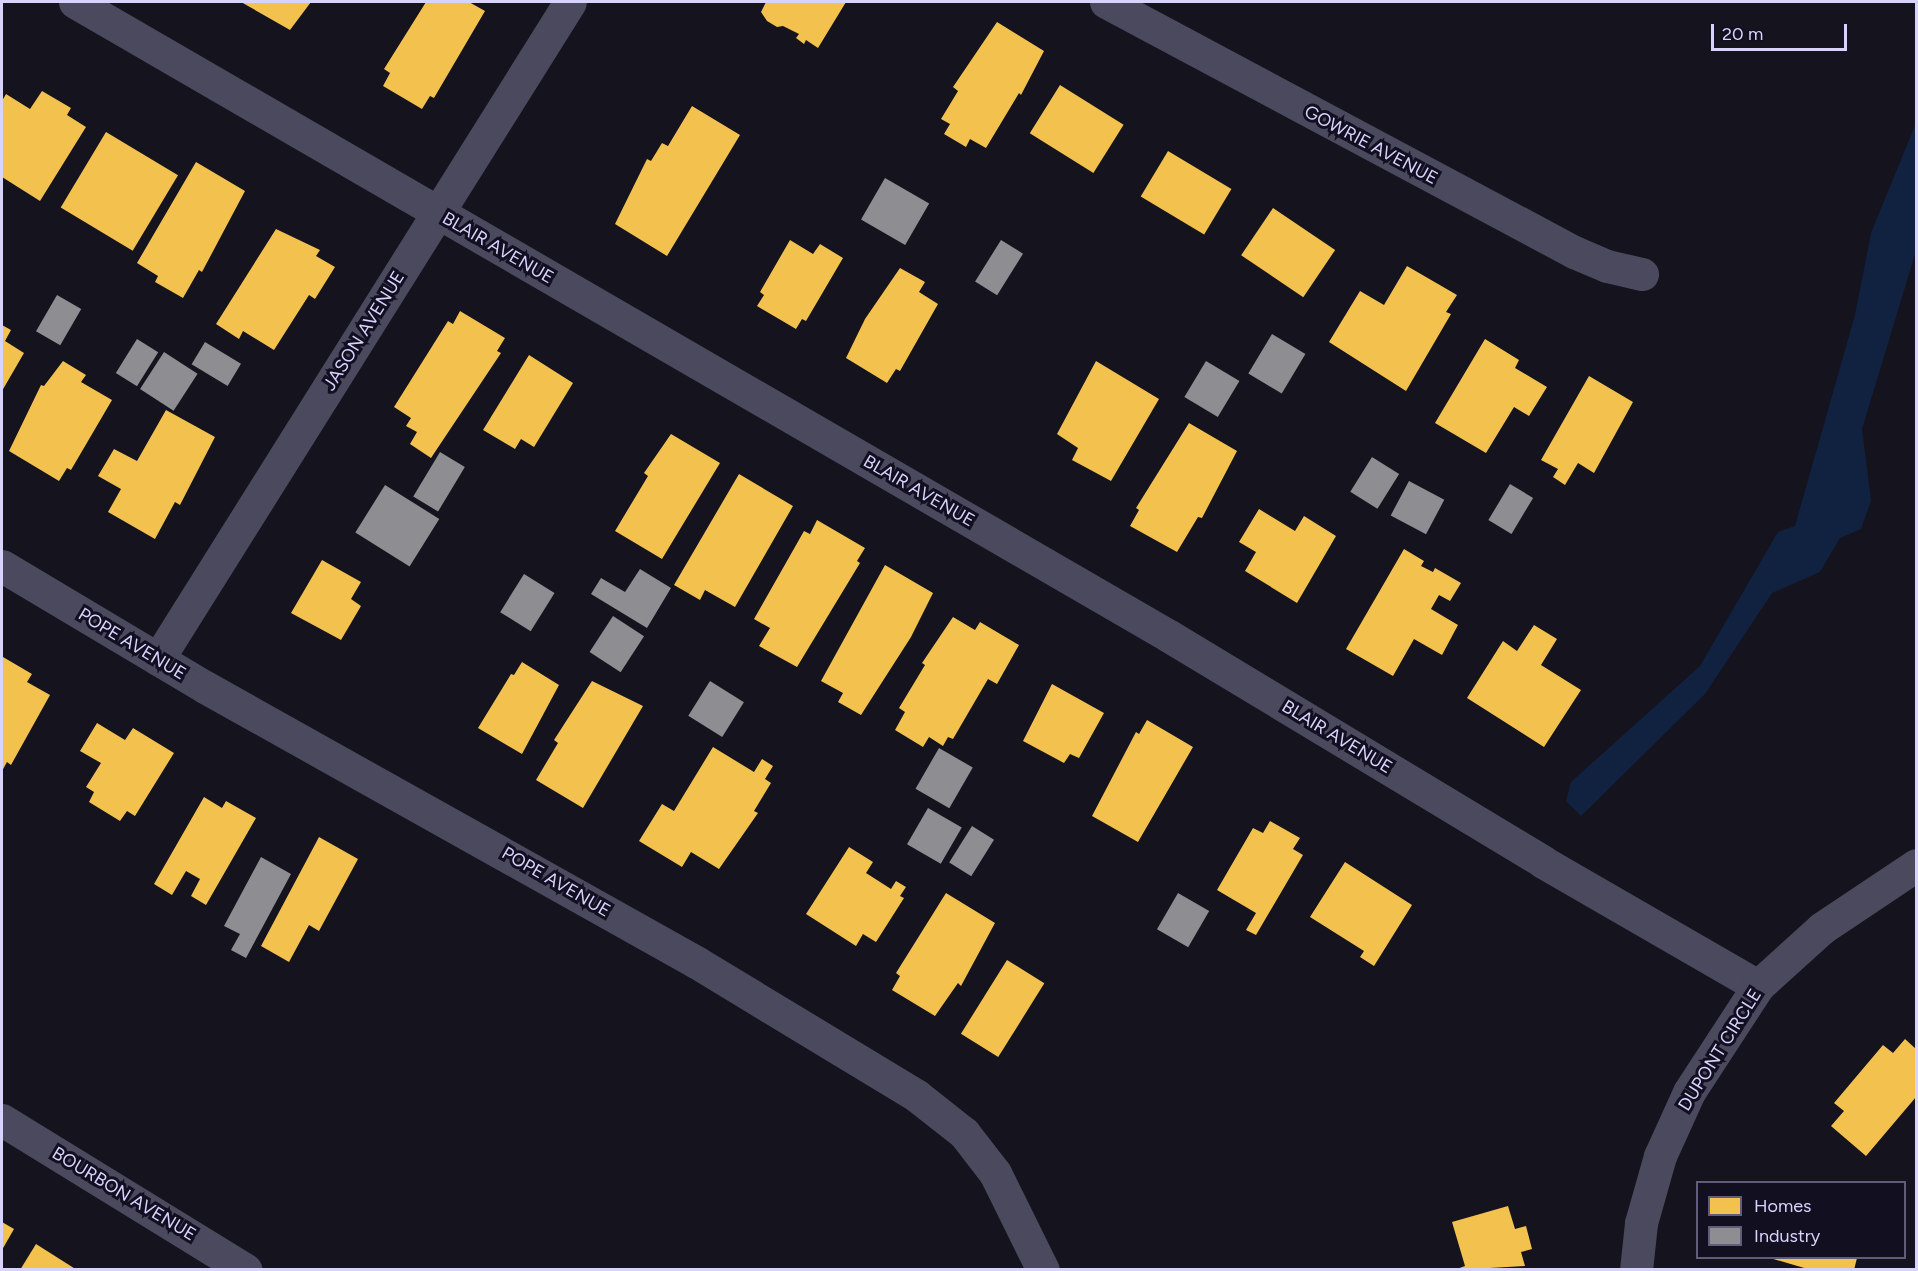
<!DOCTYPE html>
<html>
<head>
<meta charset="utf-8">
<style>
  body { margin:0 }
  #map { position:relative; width:1918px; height:1271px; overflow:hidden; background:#15131d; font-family:Figtree,sans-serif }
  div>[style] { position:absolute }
  .water>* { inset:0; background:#112240 }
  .homes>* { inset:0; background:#f2c14e; transform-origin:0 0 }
  .industry>* { inset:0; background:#8d8d92; transform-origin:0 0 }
  .street>* { height:33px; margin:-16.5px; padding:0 16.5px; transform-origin:16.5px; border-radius:16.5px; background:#4a495d }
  span { translate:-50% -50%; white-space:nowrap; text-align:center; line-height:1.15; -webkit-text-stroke:6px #120f21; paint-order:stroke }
  .street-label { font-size:18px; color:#d8d3fc }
  .frame { position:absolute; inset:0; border:3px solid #d8d3fc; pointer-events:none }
  .legend { position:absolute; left:1696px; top:1181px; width:210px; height:78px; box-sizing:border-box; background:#120f21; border:2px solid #615d79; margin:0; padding:8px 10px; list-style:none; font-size:18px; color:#d8d3fc }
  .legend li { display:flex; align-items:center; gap:12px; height:30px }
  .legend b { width:30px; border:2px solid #615d79 }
  .scale { position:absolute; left:1711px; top:24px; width:136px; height:27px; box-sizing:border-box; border:3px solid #d8d3fc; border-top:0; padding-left:8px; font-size:18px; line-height:21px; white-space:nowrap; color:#d8d3fc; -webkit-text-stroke:4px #120f21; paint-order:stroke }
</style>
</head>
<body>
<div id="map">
  <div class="water">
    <i style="clip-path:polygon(1916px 123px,1916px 251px,1862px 429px,1871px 501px,1861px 529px,1840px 538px,1820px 572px,1772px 593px,1705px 694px,1581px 816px,1566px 801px,1571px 782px,1700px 666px,1778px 532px,1795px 526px,1855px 315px,1871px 233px)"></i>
  </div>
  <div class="homes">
    <i style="clip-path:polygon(241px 2px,311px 2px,290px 30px)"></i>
    <i style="clip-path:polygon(426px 2px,469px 2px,485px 11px,434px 98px,430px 96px,422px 109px,383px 86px,390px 73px,384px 69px)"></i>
    <i style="clip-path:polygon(766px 2px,846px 2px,818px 48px,806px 40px,804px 44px,796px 38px,799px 34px,783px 26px,777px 27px,767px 21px,761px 12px)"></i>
    <i style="clip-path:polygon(997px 22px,1044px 51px,1021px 95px,1019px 93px,986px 148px,970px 139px,966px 147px,944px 134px,950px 124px,941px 119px,958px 91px,953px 87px)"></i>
    <i style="left:1060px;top:85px;width:75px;height:57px;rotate:32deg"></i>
    <i style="clip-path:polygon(42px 91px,71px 108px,67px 115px,86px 127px,40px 201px,2px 177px,2px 101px,6px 94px,30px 109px)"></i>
    <i style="clip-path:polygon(692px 106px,740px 135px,667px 256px,615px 224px,647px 159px,651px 161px,662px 143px,668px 146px)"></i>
    <i style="left:106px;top:132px;width:84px;height:88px;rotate:31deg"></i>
    <i style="left:1168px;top:151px;width:74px;height:53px;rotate:31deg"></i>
    <i style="clip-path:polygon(196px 162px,245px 191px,202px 272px,199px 270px,183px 298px,155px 282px,158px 276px,137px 263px)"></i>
    <i style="left:1273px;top:208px;width:75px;height:57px;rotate:34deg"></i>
    <i style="clip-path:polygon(276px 229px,320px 250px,316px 256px,335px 267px,315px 299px,309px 295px,274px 350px,243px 331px,239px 339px,216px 324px)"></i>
    <i style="clip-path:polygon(790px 240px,813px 254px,820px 244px,843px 258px,806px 321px,802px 319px,796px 329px,757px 306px,764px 295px,760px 292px)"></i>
    <i style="clip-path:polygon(1407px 266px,1457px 295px,1446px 312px,1451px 314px,1406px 391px,1329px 342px,1360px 291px,1384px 305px)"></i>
    <i style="clip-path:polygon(900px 268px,925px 282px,919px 292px,938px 304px,900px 371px,896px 369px,887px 383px,846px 358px,865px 319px)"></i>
    <i style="clip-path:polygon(460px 311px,505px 338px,497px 351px,501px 353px,431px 458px,410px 444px,417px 432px,406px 426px,411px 418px,394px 407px,448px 321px,453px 324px)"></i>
    <i style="clip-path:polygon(2px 325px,11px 330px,5px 341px,24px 353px,2px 391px)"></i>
    <i style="clip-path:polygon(1485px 339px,1519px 360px,1515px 368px,1547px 387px,1529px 416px,1514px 407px,1486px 453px,1435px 423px)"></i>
    <i style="clip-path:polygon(529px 355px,573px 383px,534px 447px,521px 439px,515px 449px,483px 430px)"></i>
    <i style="clip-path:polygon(63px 361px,86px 375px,81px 382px,112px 400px,71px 470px,67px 468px,59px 481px,9px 451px,41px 385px,44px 386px)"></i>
    <i style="clip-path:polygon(1096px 361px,1159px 399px,1111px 481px,1072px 460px,1078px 448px,1057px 434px)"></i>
    <i style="clip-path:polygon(1589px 376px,1633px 402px,1594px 473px,1578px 463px,1565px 485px,1553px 477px,1558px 469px,1541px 460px)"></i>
    <i style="clip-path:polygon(166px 410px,215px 437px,180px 505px,175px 502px,155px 539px,108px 512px,121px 489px,98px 476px,114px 449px,137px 461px)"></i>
    <i style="clip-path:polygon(1189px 423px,1237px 451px,1202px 518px,1198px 517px,1177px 552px,1130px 526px,1139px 510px,1136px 508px)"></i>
    <i style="clip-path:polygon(671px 434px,720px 463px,662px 559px,615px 531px,648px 476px,644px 473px)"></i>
    <i style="clip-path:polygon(739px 474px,793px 506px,735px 607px,705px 590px,700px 600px,674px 585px)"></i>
    <i style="clip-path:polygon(1259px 509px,1295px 531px,1304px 516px,1336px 536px,1297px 603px,1245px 571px,1256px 552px,1239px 542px)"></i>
    <i style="clip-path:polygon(817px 520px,865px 548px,857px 561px,860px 563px,797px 667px,759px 646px,770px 628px,754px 619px,804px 531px,810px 534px)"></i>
    <i style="clip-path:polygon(1404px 549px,1424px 561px,1421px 566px,1433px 572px,1435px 568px,1461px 583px,1450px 601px,1439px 595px,1431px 609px,1458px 625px,1442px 655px,1414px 639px,1393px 676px,1346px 649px)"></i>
    <i style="clip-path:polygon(322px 560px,361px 582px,351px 599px,361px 606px,341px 640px,291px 613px)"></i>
    <i style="clip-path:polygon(885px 565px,933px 593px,911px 637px,861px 715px,838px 702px,843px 693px,821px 681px)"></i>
    <i style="clip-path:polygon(953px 617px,975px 630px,980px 622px,1019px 645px,997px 684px,988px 679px,953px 739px,948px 737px,943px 746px,929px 737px,923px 747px,895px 730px,905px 712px,899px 708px,925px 665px,922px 663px)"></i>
    <i style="clip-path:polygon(1534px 625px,1557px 639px,1541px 665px,1581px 690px,1544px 747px,1467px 698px,1503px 641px,1517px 651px)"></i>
    <i style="clip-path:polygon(3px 657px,32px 674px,27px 682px,50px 695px,11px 765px,7px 762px,2px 771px)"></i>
    <i style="clip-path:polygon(522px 662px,559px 685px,522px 754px,478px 728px,511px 674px,514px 675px)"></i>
    <i style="clip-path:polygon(592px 681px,643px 706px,583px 808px,536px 780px,558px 743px,554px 740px)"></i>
    <i style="clip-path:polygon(1052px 684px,1104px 713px,1079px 758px,1070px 754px,1064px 763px,1023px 741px)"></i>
    <i style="clip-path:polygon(1147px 720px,1193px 747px,1138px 842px,1092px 816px,1136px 732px,1139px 734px)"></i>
    <i style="clip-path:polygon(97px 723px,125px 740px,133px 728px,174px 753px,135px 816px,127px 811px,120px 821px,89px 802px,94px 792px,86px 787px,101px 763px,80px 751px)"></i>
    <i style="clip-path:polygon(713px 747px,754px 772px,762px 759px,773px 766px,765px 779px,771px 783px,754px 811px,758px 813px,719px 869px,691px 852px,682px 867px,639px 841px,662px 804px,674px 811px)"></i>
    <i style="clip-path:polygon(204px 797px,222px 808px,226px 801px,256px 818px,206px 905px,191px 896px,200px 879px,186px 871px,172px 895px,154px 884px)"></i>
    <i style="clip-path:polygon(1270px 821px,1300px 838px,1293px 849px,1303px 855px,1256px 935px,1246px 930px,1256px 913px,1217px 890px,1253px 828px,1263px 833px)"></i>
    <i style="clip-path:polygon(319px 837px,358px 859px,319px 931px,309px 925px,289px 962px,261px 946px)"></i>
    <i style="clip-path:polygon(849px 847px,873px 862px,866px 873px,891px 889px,896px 881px,906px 887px,900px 896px,904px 898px,876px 942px,863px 934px,856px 946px,806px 914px)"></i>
    <i style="clip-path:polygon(1345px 862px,1412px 905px,1374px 966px,1360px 957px,1364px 951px,1310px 917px)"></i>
    <i style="clip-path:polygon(946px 893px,995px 923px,961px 986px,958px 983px,935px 1016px,892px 990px,900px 976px,896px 973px)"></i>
    <i style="left:1007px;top:960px;width:44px;height:87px;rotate:32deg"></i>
    <i style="clip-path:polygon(1905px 1039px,1916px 1049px,1916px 1097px,1866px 1156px,1831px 1126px,1844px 1111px,1834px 1103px,1883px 1045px,1893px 1053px)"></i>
    <i style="clip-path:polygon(1508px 1206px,1515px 1229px,1526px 1226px,1532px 1249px,1521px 1252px,1525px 1266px,1454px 1270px,1465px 1266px,1452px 1222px)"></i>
    <i style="clip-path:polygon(2px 1222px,14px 1229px,2px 1250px)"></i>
    <i style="clip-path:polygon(36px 1244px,77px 1270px,20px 1270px)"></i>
    <i style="clip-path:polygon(1770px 1258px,1857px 1258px,1854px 1270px,1811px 1270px)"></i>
  </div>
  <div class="industry">
    <i style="left:885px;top:178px;width:51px;height:48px;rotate:30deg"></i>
    <i style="left:1001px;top:240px;width:26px;height:49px;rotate:32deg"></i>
    <i style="left:57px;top:295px;width:28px;height:42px;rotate:30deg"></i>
    <i style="left:1272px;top:334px;width:39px;height:46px;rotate:31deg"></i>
    <i style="left:137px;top:339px;width:25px;height:40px;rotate:32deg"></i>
    <i style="left:205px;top:342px;width:42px;height:26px;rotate:31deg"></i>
    <i style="left:164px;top:352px;width:40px;height:44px;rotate:33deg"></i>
    <i style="left:1206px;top:361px;width:39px;height:42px;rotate:31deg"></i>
    <i style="left:440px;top:452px;width:29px;height:52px;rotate:31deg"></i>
    <i style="left:1372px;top:457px;width:32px;height:41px;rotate:32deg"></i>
    <i style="left:1409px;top:481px;width:40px;height:39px;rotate:28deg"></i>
    <i style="left:1510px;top:484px;width:27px;height:42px;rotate:31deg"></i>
    <i style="left:385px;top:485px;width:64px;height:56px;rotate:32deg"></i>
    <i style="clip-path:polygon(640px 569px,671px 588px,647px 628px,591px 594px,601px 578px,625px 592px)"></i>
    <i style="left:524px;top:574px;width:36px;height:45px;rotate:32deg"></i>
    <i style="left:613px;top:616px;width:37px;height:43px;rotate:33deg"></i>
    <i style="left:710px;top:681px;width:40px;height:41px;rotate:32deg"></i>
    <i style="left:939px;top:748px;width:39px;height:47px;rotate:30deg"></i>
    <i style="left:928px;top:808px;width:39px;height:42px;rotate:30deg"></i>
    <i style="left:972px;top:826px;width:26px;height:43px;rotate:32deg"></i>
    <i style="clip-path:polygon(261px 857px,291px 874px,246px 958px,231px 950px,240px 934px,224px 926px)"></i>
    <i style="left:1178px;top:893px;width:36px;height:42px;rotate:30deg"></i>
  </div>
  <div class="street">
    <i style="left:75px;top:2px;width:1264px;rotate:30.09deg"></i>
    <i style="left:1169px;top:636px;width:437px;rotate:31.1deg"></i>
    <i style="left:1543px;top:862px;width:248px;rotate:30deg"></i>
    <i style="left:1106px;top:2px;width:531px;rotate:28.11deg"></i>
    <i style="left:1574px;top:252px;width:36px;rotate:23deg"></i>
    <i style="left:1607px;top:266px;width:36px;rotate:13deg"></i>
    <i style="left:2px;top:566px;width:236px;rotate:30.8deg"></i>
    <i style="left:205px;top:687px;width:563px;rotate:29.25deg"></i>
    <i style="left:696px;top:962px;width:258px;rotate:31.2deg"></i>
    <i style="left:917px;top:1096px;width:60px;rotate:38.2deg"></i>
    <i style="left:964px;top:1133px;width:51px;rotate:52.2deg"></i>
    <i style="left:995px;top:1173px;width:108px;rotate:63.7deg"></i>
    <i style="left:158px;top:659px;width:775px;rotate:-57.91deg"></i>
    <i style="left:2px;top:1120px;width:286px;rotate:31.6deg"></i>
    <i style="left:1636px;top:1270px;width:47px;rotate:-83.9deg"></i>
    <i style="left:1641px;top:1223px;width:70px;rotate:-74.2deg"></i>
    <i style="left:1660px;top:1156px;width:70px;rotate:-65.6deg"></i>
    <i style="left:1689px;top:1092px;width:126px;rotate:-56.9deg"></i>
    <i style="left:1758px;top:986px;width:86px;rotate:-42.2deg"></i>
    <i style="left:1822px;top:928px;width:113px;rotate:-33.8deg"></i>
  </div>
  <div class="street-label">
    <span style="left:1371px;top:145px;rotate:28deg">GOWRIE AVENUE</span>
    <span style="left:498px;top:248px;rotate:30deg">BLAIR AVENUE</span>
    <span style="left:364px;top:331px;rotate:-58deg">JASON AVENUE</span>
    <span style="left:919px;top:491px;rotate:30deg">BLAIR AVENUE</span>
    <span style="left:132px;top:644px;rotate:31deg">POPE AVENUE</span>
    <span style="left:1337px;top:737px;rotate:31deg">BLAIR AVENUE</span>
    <span style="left:556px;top:882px;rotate:30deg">POPE AVENUE</span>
    <span style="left:1720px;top:1050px;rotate:-58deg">DUPONT CIRCLE</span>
    <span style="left:124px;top:1194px;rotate:31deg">BOURBON AVENUE</span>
  </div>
  <div class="frame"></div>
  <ul class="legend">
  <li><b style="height:16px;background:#f2c14e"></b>Homes</li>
  <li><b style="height:16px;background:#8d8d92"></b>Industry</li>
  </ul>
  <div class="scale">20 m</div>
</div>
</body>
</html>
